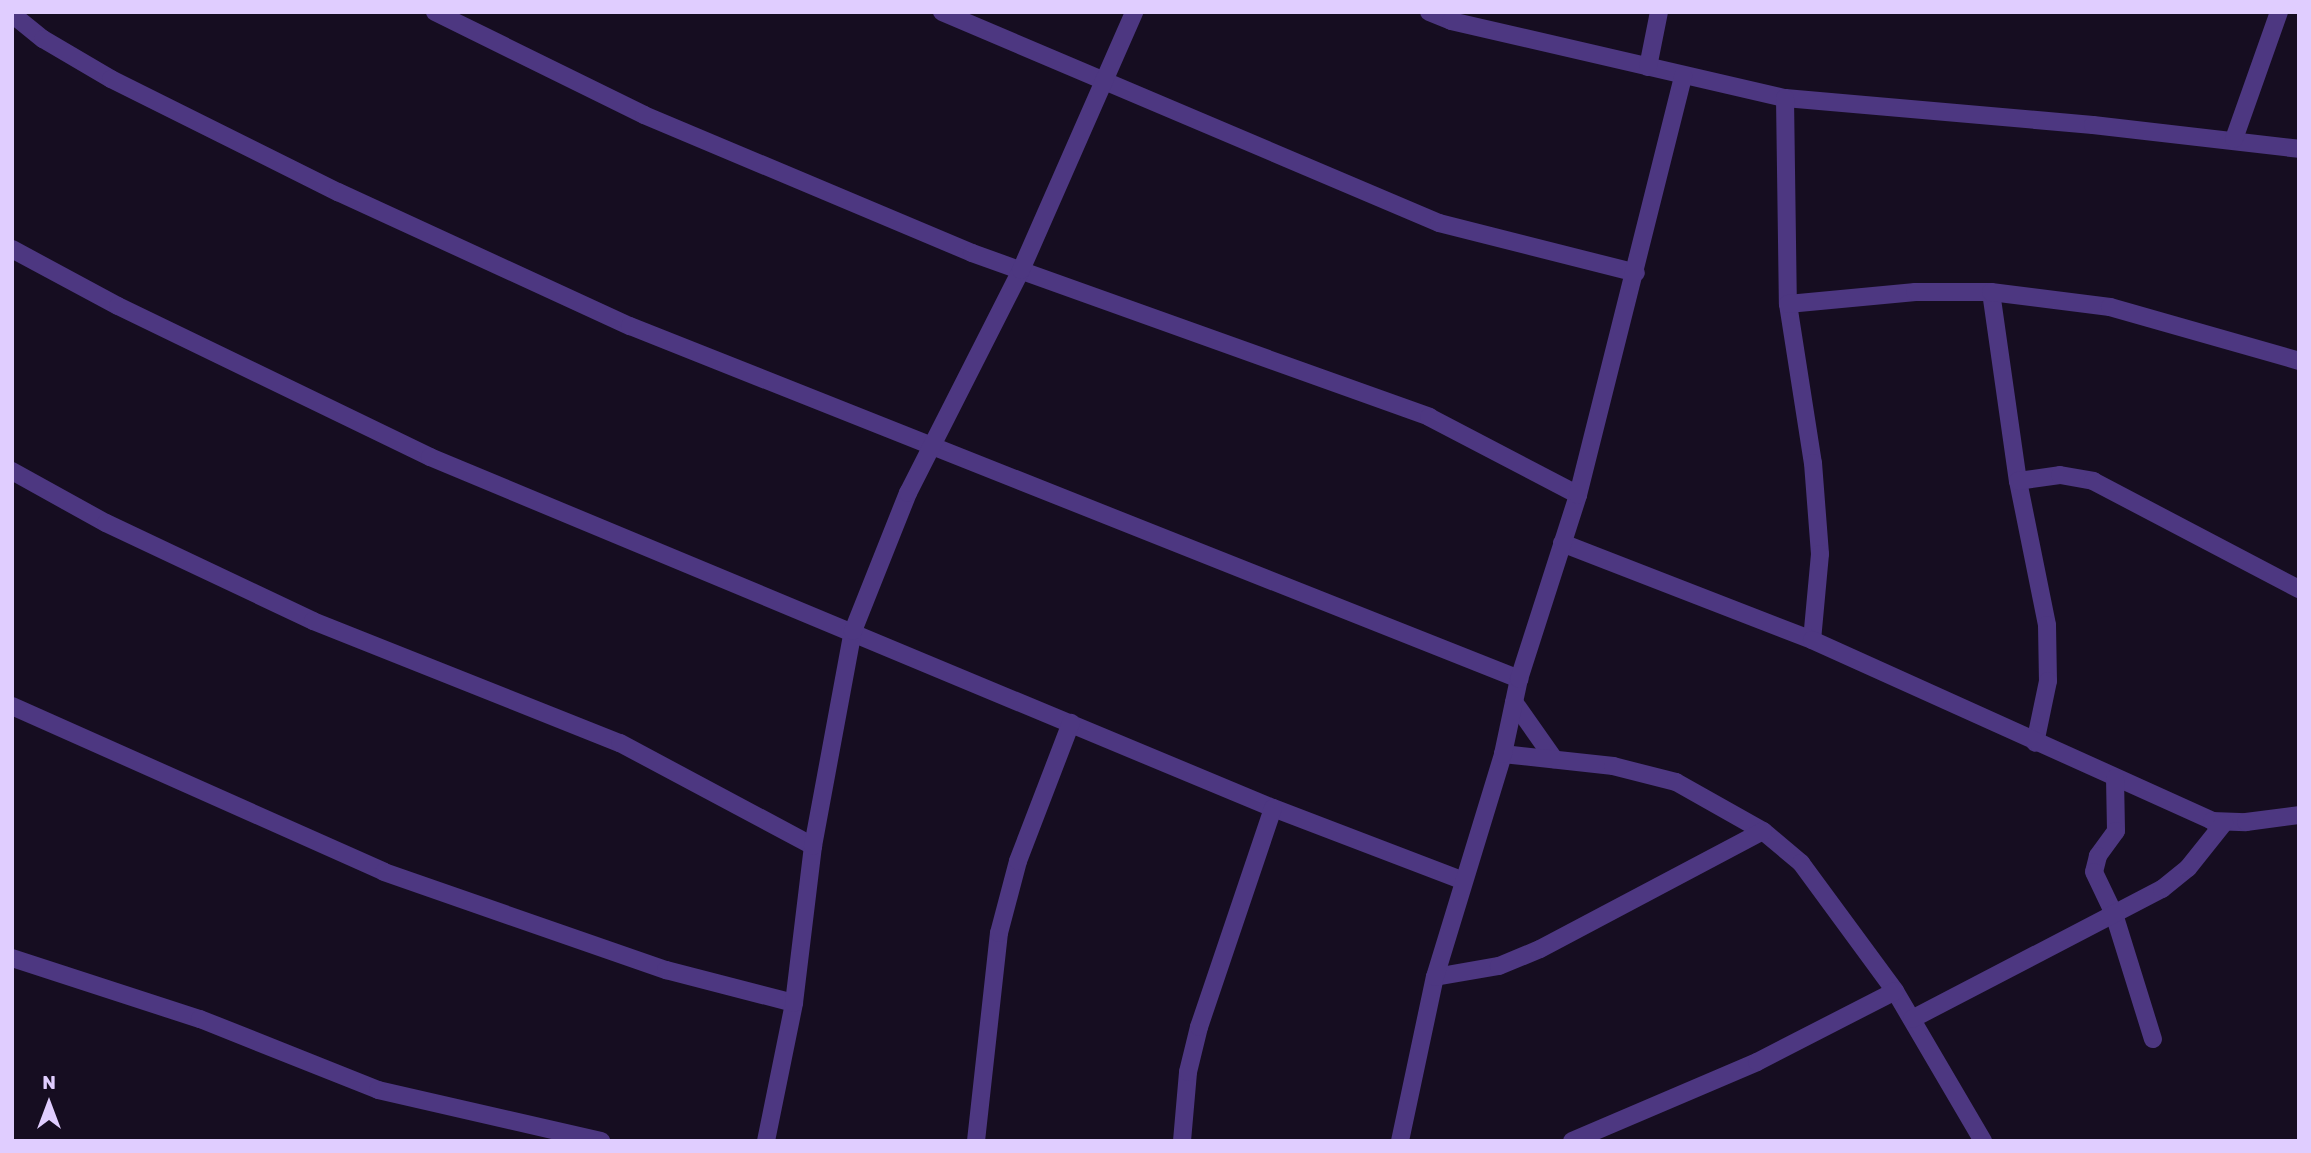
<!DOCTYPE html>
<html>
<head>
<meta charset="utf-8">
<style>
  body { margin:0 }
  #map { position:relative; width:2311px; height:1153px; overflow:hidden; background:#160d21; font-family:Rubik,sans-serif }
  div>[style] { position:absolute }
  .street>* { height:18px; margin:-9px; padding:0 9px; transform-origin:9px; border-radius:9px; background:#4d3781 }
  span { translate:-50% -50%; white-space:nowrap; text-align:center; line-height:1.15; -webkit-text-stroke:5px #160d21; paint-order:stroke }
  .frame { position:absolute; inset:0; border:14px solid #e0cdff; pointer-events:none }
  .north { position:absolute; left:14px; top:1069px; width:70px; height:70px; -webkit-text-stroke:5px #160d21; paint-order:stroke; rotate:0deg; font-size:19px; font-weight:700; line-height:28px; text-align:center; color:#e0cdff }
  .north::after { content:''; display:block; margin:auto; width:24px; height:32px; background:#e0cdff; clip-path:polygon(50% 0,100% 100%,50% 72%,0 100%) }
</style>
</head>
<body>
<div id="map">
  <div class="street">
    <i style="left:435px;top:12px;width:233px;rotate:26.2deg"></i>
    <i style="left:644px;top:115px;width:356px;rotate:22.8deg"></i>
    <i style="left:972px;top:253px;width:486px;rotate:19.7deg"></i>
    <i style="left:1429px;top:417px;width:168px;rotate:27.6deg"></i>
    <i style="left:942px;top:12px;width:540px;rotate:23deg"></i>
    <i style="left:1439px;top:223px;width:203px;rotate:14.2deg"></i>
    <i style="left:1429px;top:12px;width:24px;rotate:22deg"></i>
    <i style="left:1451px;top:21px;width:343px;rotate:13deg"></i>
    <i style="left:1785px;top:98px;width:309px;rotate:5deg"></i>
    <i style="left:2093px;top:125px;width:207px;rotate:6.6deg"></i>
    <i style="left:12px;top:14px;width:40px;rotate:39deg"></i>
    <i style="left:43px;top:39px;width:79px;rotate:30.5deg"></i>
    <i style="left:111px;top:79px;width:254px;rotate:26.5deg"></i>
    <i style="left:338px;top:192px;width:321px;rotate:24.7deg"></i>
    <i style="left:630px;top:326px;width:957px;rotate:21.66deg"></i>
    <i style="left:1648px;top:67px;width:56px;rotate:-78.7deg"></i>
    <i style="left:1785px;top:98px;width:206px;rotate:89.2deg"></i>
    <i style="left:1788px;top:304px;width:161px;rotate:81.1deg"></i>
    <i style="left:1813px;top:463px;width:91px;rotate:85.6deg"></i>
    <i style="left:1820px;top:554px;width:86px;rotate:95.3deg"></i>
    <i style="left:2234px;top:139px;width:135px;rotate:-70.5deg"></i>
    <i style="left:12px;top:249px;width:120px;rotate:28.3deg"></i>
    <i style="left:118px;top:306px;width:347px;rotate:25.8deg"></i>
    <i style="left:430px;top:457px;width:913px;rotate:22.61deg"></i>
    <i style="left:1273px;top:808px;width:202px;rotate:20.9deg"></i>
    <i style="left:1991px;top:292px;width:191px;rotate:81.9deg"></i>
    <i style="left:2018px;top:481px;width:147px;rotate:78.6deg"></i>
    <i style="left:2047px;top:625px;width:56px;rotate:89deg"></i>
    <i style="left:2048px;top:681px;width:63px;rotate:101.8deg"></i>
    <i style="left:1788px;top:304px;width:128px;rotate:-5.4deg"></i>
    <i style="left:1915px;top:292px;width:76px"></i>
    <i style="left:1991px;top:292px;width:120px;rotate:7.2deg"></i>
    <i style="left:2110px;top:307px;width:197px;rotate:15.9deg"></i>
    <i style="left:12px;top:471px;width:107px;rotate:29deg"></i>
    <i style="left:106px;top:523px;width:229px;rotate:25.3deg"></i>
    <i style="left:313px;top:621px;width:330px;rotate:21.7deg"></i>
    <i style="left:620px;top:743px;width:219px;rotate:28.1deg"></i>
    <i style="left:2018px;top:481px;width:42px;rotate:-8.1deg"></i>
    <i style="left:2060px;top:475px;width:34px;rotate:10deg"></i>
    <i style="left:2093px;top:481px;width:233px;rotate:27.7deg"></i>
    <i style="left:1562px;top:543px;width:268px;rotate:21.2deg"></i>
    <i style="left:1812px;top:640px;width:439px;rotate:24.3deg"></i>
    <i style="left:2212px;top:821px;width:34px;rotate:2deg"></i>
    <i style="left:2246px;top:822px;width:53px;rotate:-7.5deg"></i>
    <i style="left:1514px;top:702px;width:70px;rotate:54.9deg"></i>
    <i style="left:12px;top:706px;width:407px;rotate:24deg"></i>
    <i style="left:384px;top:872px;width:299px;rotate:19.2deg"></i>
    <i style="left:666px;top:970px;width:132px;rotate:14.5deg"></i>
    <i style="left:1503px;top:754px;width:111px;rotate:6.2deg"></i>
    <i style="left:1613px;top:766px;width:65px;rotate:14.3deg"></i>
    <i style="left:1676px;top:782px;width:100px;rotate:29.4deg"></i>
    <i style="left:1763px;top:831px;width:50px;rotate:40.1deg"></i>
    <i style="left:1801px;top:863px;width:159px;rotate:53.7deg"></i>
    <i style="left:1895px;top:991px;width:174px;rotate:59.6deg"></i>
    <i style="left:2115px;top:778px;width:53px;rotate:88.9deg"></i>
    <i style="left:2116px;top:831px;width:31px;rotate:126deg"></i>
    <i style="left:2098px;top:856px;width:16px;rotate:104deg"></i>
    <i style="left:2094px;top:872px;width:47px;rotate:64.5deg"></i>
    <i style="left:2114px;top:914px;width:131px;rotate:72.7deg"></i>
    <i style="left:12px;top:958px;width:198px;rotate:18deg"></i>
    <i style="left:200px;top:1019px;width:192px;rotate:21.7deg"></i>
    <i style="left:378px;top:1090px;width:229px;rotate:12.9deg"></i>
    <i style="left:1435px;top:977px;width:65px;rotate:-9.8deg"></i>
    <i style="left:1499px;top:966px;width:44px;rotate:-22.5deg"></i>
    <i style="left:1540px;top:949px;width:252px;rotate:-27.9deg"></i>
    <i style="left:1912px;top:1019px;width:282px;rotate:-27.5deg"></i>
    <i style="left:2162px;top:889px;width:33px;rotate:-39deg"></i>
    <i style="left:2188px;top:868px;width:58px;rotate:-51.3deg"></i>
    <i style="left:766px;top:1141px;width:141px;rotate:-78.5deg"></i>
    <i style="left:794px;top:1003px;width:158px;rotate:-83.1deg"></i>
    <i style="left:813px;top:846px;width:219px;rotate:-79.5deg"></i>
    <i style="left:853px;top:631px;width:149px;rotate:-68.3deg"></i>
    <i style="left:908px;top:493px;width:250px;rotate:-63.1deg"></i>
    <i style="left:1021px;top:270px;width:282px;rotate:-66.3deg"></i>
    <i style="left:976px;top:1141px;width:209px;rotate:-83.7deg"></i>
    <i style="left:999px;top:933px;width:74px;rotate:-75.2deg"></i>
    <i style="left:1018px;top:861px;width:148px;rotate:-69deg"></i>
    <i style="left:1182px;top:1141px;width:69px;rotate:-85deg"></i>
    <i style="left:1188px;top:1072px;width:46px;rotate:-76.3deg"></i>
    <i style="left:1199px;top:1027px;width:231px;rotate:-71.3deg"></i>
    <i style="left:1400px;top:1141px;width:168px;rotate:-78deg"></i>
    <i style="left:1435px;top:977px;width:233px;rotate:-73deg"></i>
    <i style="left:1503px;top:754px;width:77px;rotate:-78deg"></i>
    <i style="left:1519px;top:679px;width:193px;rotate:-72.2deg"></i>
    <i style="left:1578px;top:495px;width:432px;rotate:-75.9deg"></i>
    <i style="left:1572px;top:1141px;width:201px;rotate:-23.1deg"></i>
    <i style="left:1757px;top:1062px;width:155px;rotate:-27.2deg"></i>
  </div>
  <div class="frame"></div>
  <div class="north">N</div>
</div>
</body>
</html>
